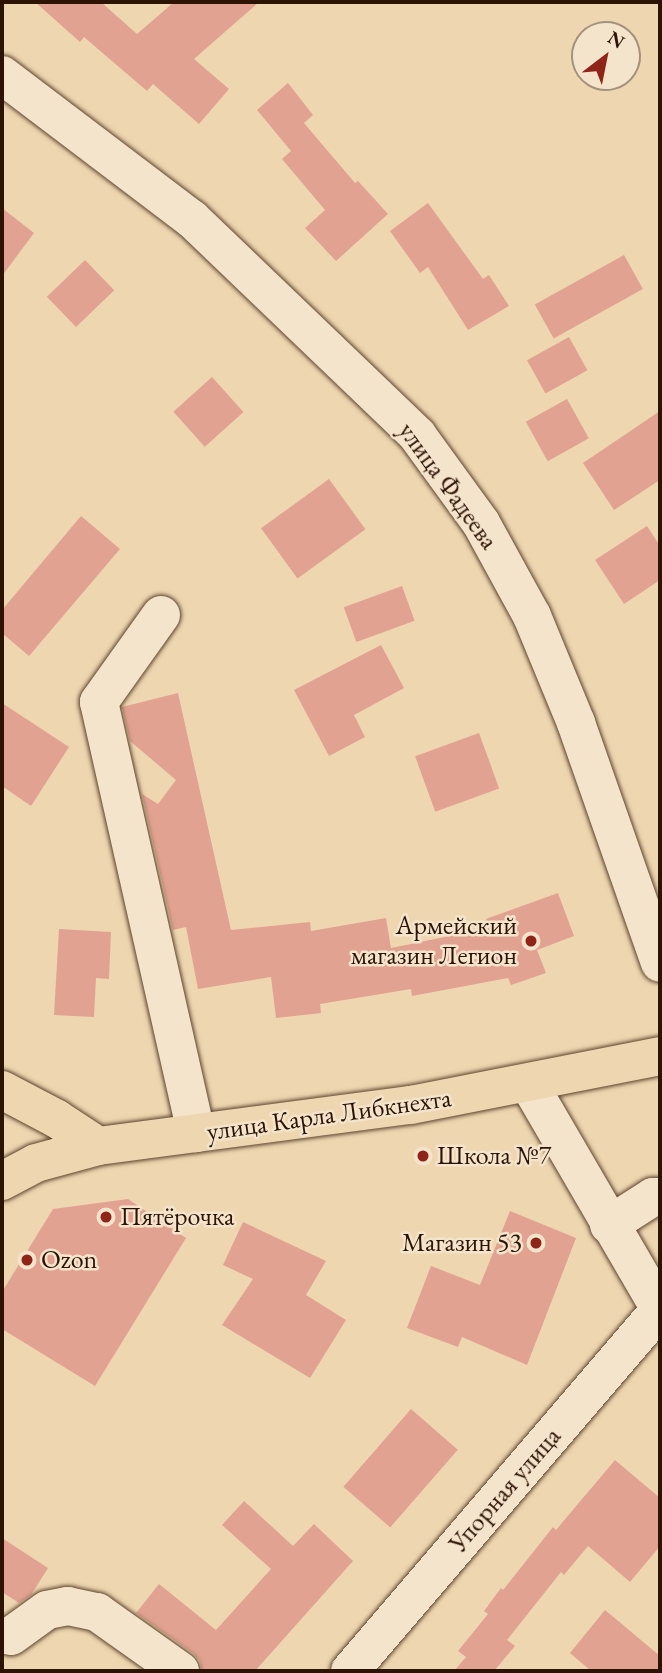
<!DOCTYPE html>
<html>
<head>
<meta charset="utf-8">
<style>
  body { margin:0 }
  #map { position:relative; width:662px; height:1673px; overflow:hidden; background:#eed6b0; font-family:"EB Garamond",serif }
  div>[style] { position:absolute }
  .building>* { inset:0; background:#e2a291; transform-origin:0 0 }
  .roads { filter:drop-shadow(0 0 2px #5d442e) drop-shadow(0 0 2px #5d442e) }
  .minor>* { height:38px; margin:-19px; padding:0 19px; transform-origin:19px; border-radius:19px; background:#f4e4cc }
  .major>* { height:38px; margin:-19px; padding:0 19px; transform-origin:19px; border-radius:19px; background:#eed6b0 }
  .dots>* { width:19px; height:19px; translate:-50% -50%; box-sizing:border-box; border:4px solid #f4e4cc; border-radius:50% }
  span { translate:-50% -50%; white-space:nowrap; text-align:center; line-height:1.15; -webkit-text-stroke:5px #f4e4cc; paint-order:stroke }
  .street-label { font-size:26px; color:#2d1303 }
  .poi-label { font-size:26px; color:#2d1303 }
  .right { translate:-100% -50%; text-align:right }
  .left { translate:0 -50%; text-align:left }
  .frame { position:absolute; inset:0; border:4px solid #2d1303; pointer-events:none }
  .north { position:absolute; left:571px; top:21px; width:70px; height:70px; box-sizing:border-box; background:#f4e4cc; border:2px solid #a4907c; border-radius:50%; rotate:32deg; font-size:19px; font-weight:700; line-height:28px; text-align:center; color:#2d1303 }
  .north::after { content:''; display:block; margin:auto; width:24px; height:32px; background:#8f2418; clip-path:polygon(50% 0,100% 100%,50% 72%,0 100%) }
</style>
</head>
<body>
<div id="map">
  <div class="building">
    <i style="clip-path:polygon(35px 2px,101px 2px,137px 34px,174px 2px,259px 2px,194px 59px,229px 89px,199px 124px,153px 84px,147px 91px,84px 37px,80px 42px)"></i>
    <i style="clip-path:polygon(288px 83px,313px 115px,304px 123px,355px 183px,358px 181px,388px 214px,336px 261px,305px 228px,325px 210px,282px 159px,291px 151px,257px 110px)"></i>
    <i style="clip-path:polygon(428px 203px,483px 279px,489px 275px,509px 306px,468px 330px,428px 267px,420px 273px,390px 231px)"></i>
    <i style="clip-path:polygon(2px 208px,34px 233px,2px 276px)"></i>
    <i style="left:624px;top:255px;width:39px;height:102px;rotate:61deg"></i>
    <i style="left:85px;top:260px;width:42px;height:53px;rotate:46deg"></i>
    <i style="left:569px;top:337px;width:38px;height:48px;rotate:61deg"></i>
    <i style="left:212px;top:377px;width:47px;height:52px;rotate:48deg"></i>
    <i style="left:567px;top:399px;width:45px;height:47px;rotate:61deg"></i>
    <i style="clip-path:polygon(660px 411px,660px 480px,614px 510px,583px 463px)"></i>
    <i style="left:329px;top:479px;width:62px;height:84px;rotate:54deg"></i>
    <i style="clip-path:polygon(81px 516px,120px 549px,29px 656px,2px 633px,2px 610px)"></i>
    <i style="clip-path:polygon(647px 526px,660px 546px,660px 580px,624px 604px,595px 560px)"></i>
    <i style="left:402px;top:586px;width:37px;height:62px;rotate:70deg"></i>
    <i style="clip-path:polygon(381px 645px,404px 688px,354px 715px,365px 737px,329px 756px,294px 690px)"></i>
    <i style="clip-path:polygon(178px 693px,231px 930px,310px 922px,311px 931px,386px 918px,391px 948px,489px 928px,486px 919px,558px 893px,574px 936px,537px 950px,546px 973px,511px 985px,508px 978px,412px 996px,411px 989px,320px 1004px,321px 1013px,276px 1018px,271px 977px,198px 989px,186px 927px,173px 930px,142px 794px,158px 804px,176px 780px,130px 741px,122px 707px)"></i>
    <i style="clip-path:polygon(2px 703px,69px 747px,31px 806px,2px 786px)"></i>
    <i style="left:479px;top:733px;width:59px;height:68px;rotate:70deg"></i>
    <i style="clip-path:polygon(59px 929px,111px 932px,109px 979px,96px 978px,94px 1017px,54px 1015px)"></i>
    <i style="clip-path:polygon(128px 1199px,186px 1238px,95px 1386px,2px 1329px,2px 1292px,53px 1209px)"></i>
    <i style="clip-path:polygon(510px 1211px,576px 1238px,527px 1365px,462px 1337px,458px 1347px,407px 1328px,431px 1266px,480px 1285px)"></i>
    <i style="clip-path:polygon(243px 1222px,326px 1261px,306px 1295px,346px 1320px,310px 1378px,222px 1325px,253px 1279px,223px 1265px)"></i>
    <i style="left:411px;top:1409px;width:62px;height:103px;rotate:41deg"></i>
    <i style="clip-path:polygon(615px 1460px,660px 1498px,660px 1546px,630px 1582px,588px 1546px,564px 1575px,561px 1572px,507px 1640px,515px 1646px,494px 1671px,454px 1671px,466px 1657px,458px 1651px,488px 1614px,484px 1611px,501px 1588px,503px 1590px,553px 1527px,556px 1530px)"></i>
    <i style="clip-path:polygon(244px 1501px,293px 1546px,314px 1524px,353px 1561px,255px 1671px,202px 1671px,200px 1661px,193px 1653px,136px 1613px,159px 1584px,216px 1630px,271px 1569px,222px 1525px)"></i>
    <i style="clip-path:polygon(2px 1538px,48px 1568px,31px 1595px,19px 1603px,2px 1592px)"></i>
    <i style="clip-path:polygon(605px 1610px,660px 1656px,660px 1671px,591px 1671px,570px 1653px)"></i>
  </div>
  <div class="roads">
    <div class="minor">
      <i style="left:2px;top:75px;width:238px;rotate:37.2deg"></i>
      <i style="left:192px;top:219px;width:312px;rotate:43.8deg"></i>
      <i style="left:417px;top:435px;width:109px;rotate:54deg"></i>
      <i style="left:481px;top:523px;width:106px;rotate:61.3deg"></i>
      <i style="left:532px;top:616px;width:116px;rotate:67.6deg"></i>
      <i style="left:576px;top:723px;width:254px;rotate:70.7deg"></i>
      <i style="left:161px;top:615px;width:107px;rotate:125.5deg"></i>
      <i style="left:99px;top:702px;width:442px;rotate:77.3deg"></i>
      <i style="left:529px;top:1084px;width:260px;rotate:59.8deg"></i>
      <i style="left:609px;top:1225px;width:52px;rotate:-32.5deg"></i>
      <i style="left:653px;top:1197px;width:7px"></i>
      <i style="left:11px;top:1636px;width:44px;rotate:-35.8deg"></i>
      <i style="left:47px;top:1610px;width:21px;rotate:-11deg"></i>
      <i style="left:68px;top:1606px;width:30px;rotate:12deg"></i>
      <i style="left:97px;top:1612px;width:102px;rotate:35.4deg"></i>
      <i style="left:350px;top:1671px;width:477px;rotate:-49.4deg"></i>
    </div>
    <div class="major">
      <i style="left:2px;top:1090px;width:62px;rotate:27.8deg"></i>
      <i style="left:57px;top:1119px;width:49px;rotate:33.4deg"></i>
      <i style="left:2px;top:1181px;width:38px;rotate:-28deg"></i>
      <i style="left:36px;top:1163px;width:64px;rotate:-15.3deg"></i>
      <i style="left:98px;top:1146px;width:316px;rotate:-7.5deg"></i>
      <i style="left:411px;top:1105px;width:254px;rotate:-11.1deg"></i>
    </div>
  </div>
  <div class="dots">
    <i style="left:531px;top:941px;background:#8f2418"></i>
    <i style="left:423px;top:1156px;background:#8f2418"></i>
    <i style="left:106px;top:1217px;background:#8f2418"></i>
    <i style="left:536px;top:1243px;background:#8f2418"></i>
    <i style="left:27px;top:1260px;background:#8f2418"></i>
  </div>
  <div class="street-label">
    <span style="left:448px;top:486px;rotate:54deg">улица Фадеева</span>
    <span style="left:329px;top:1115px;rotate:-8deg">улица Карла Либкнехта</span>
    <span style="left:505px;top:1490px;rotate:-49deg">Упорная улица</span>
  </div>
  <div class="poi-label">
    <span class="right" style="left:517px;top:941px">Армейский<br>магазин Легион</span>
    <span class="left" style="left:437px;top:1156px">Школа №7</span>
    <span class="left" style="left:120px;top:1217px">Пятёрочка</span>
    <span class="right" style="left:522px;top:1243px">Магазин 53</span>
    <span class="left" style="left:41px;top:1260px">Ozon</span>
  </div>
  <div class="frame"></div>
  <div class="north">N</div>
</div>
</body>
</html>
